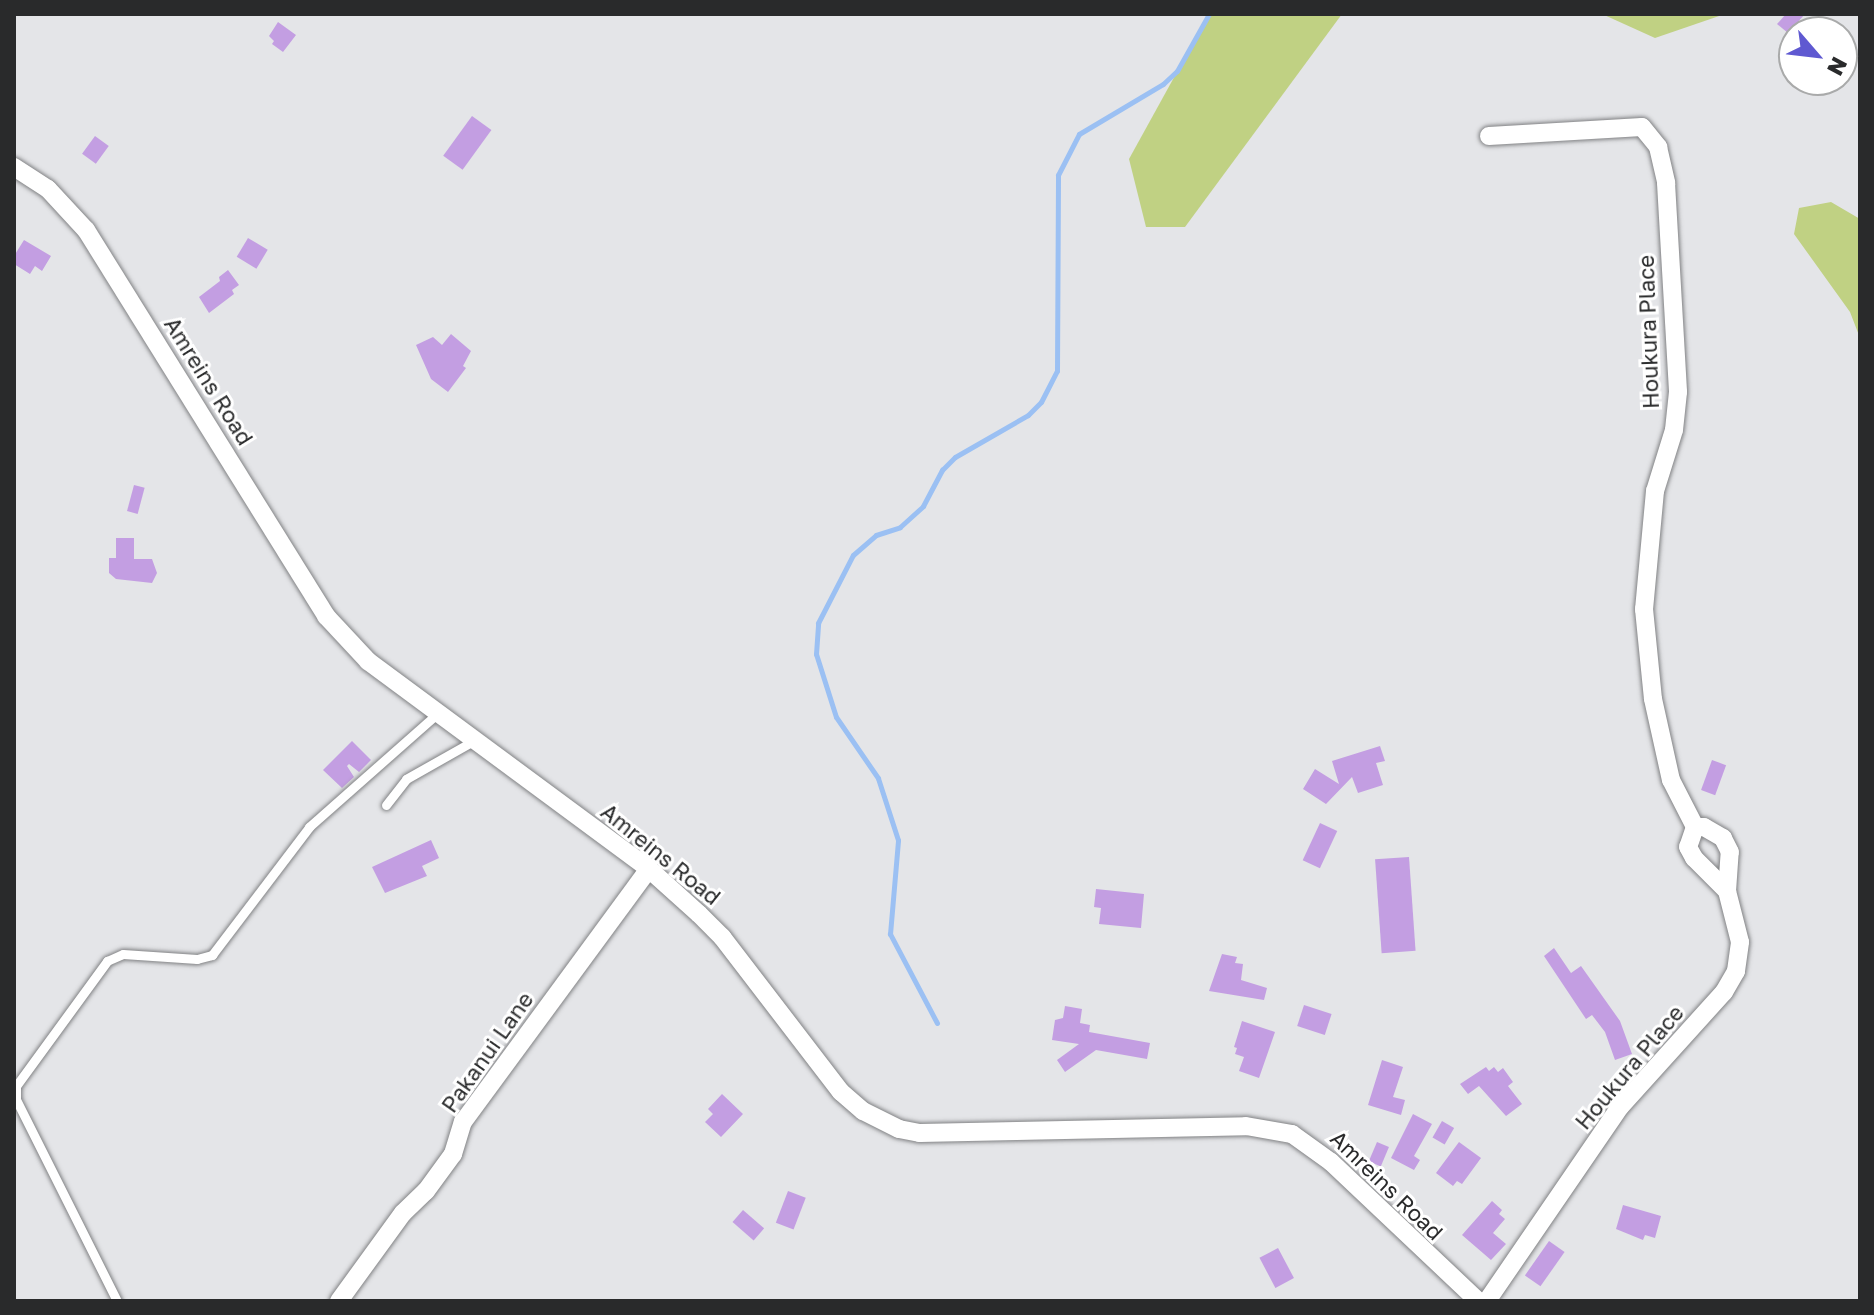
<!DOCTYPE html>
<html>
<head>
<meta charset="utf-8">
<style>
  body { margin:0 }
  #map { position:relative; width:1874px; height:1315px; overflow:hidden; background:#e4e5e8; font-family:"Golos Text",sans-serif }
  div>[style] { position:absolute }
  .green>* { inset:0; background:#c0d183 }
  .stream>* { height:5px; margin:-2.5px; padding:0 2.5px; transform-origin:2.5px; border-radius:2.5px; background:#9bc0f3 }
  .building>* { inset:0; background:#c39ee2; transform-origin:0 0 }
  .roads { filter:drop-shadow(0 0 2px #818284) drop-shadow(0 0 2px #818284) }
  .service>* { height:9px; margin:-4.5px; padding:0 4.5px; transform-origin:4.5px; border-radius:4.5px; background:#fff }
  .minor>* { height:18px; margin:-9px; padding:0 9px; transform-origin:9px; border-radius:9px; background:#fff }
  span { translate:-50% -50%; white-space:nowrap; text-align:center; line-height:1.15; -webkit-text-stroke:6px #fff; paint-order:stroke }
  .street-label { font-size:22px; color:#292a2b }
  .frame { position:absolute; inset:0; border:16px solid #292a2b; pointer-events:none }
  .north { position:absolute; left:1778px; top:16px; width:80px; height:80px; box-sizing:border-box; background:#fff; border:2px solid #a9aaaa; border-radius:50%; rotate:118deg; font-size:22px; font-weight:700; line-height:32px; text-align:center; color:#292a2b }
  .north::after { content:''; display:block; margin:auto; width:28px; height:36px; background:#5f59d1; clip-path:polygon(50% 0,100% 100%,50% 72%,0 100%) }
</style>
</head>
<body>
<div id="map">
  <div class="green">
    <i style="clip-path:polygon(1209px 14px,1342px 14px,1185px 227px,1146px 227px,1129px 159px)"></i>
    <i style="clip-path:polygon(1602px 14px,1725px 14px,1655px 38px)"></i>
    <i style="clip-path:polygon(1831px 202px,1860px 219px,1860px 338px,1850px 312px,1794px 234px,1799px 208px)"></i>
  </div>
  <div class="stream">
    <i style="left:937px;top:1023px;width:101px;rotate:-117.8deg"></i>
    <i style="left:890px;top:934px;width:94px;rotate:-85.1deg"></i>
    <i style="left:898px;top:840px;width:65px;rotate:-107.9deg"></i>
    <i style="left:878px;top:778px;width:74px;rotate:-124.5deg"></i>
    <i style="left:836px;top:717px;width:66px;rotate:-107.6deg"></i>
    <i style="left:816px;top:654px;width:31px;rotate:-86deg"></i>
    <i style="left:818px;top:623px;width:76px;rotate:-62.8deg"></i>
    <i style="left:853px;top:555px;width:30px;rotate:-41deg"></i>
    <i style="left:876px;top:535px;width:25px;rotate:-18deg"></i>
    <i style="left:900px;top:527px;width:31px;rotate:-42deg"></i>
    <i style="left:923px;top:506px;width:41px;rotate:-62.2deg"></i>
    <i style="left:942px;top:470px;width:18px;rotate:-45deg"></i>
    <i style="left:955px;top:457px;width:84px;rotate:-29.9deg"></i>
    <i style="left:1028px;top:415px;width:18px;rotate:-45deg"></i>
    <i style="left:1041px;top:402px;width:35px;rotate:-63deg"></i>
    <i style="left:1057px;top:371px;width:196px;rotate:-89.7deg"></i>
    <i style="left:1058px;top:175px;width:46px;rotate:-62.9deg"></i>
    <i style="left:1079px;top:134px;width:98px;rotate:-30.8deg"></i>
    <i style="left:1163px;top:84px;width:19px;rotate:-43deg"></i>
    <i style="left:1177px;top:71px;width:65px;rotate:-60.7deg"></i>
  </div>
  <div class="building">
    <i style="clip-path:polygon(1786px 14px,1805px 14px,1788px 33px,1777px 24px)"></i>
    <i style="clip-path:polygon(278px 22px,296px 35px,283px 52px,272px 44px,274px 41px,269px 36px)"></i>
    <i style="left:472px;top:116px;width:24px;height:49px;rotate:36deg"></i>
    <i style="left:95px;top:136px;width:17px;height:22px;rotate:36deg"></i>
    <i style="left:248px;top:238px;width:23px;height:22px;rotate:31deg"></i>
    <i style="clip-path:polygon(24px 240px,51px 256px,42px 271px,35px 266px,30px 274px,14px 264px,14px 256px)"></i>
    <i style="clip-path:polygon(228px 270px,239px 285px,232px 290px,234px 294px,209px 313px,199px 297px,220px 281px,219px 277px)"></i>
    <i style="clip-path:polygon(451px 334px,471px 351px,463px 366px,466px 368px,448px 392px,431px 379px,416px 345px,433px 337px,442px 345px)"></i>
    <i style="left:134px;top:485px;width:11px;height:27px;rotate:15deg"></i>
    <i style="clip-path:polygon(116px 538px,134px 538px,134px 559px,152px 559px,157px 573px,152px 583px,116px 579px,109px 573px,109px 558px,116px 558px)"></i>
    <i style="clip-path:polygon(352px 741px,371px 760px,359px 772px,349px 764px,347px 766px,354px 777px,342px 788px,323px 770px)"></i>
    <i style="clip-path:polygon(1380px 746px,1385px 761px,1376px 763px,1383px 785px,1358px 793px,1352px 777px,1326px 804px,1303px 789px,1315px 769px,1339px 784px,1332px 761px)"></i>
    <i style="left:1712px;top:760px;width:15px;height:32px;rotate:20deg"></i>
    <i style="left:1320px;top:823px;width:19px;height:41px;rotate:25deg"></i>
    <i style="clip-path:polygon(431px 840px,439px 858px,422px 866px,427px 876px,385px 893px,372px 867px)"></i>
    <i style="left:1409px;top:857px;width:94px;height:34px;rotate:86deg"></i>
    <i style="clip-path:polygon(1096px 889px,1144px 894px,1141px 928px,1099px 924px,1101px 908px,1094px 907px)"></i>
    <i style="clip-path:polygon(1554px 948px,1571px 973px,1581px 966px,1620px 1021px,1632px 1054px,1615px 1060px,1605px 1032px,1592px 1015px,1586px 1019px,1544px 956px)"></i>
    <i style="clip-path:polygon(1222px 954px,1237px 957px,1235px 963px,1243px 964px,1241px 980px,1267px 988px,1264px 1000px,1209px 991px)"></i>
    <i style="left:1304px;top:1005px;width:29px;height:22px;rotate:18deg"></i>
    <i style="clip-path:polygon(1065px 1006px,1082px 1009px,1080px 1023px,1090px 1025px,1089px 1032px,1150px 1043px,1147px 1059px,1096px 1050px,1065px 1072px,1057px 1060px,1079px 1044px,1052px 1040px,1055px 1020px,1063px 1018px)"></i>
    <i style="clip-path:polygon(1242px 1021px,1275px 1032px,1259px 1078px,1239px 1071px,1244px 1057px,1235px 1054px,1237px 1048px,1234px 1047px)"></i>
    <i style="clip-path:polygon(1382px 1060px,1403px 1067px,1393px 1097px,1405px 1100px,1401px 1115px,1368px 1105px)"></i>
    <i style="clip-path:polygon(1486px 1067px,1489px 1071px,1494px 1067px,1498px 1072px,1503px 1068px,1513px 1082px,1508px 1086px,1522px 1104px,1506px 1116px,1479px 1086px,1468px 1094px,1460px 1084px)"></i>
    <i style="clip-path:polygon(722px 1094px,743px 1114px,721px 1137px,705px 1122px,713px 1114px,708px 1109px)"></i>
    <i style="clip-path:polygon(1413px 1114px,1432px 1124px,1414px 1156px,1420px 1160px,1414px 1170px,1391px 1158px)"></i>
    <i style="left:1442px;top:1121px;width:14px;height:19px;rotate:30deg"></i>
    <i style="left:1377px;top:1142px;width:13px;height:21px;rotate:23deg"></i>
    <i style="clip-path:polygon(1459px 1142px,1481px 1158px,1462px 1184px,1457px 1181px,1453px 1186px,1436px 1173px)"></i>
    <i style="left:788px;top:1191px;width:19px;height:34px;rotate:21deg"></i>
    <i style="clip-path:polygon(1492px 1201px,1502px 1210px,1499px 1214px,1505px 1219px,1493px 1233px,1506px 1244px,1491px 1260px,1462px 1235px)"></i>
    <i style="clip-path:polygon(1623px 1205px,1661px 1216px,1655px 1238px,1645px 1235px,1643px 1240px,1616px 1229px)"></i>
    <i style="left:743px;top:1210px;width:28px;height:16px;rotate:41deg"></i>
    <i style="left:1549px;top:1241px;width:19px;height:42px;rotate:35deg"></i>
    <i style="left:1278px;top:1248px;width:34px;height:21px;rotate:62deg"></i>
  </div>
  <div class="roads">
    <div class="service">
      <i style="left:386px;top:805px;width:33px;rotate:-52deg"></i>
      <i style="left:406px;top:779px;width:79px;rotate:-29.5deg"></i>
      <i style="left:117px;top:1301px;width:226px;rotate:-116.6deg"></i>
      <i style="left:16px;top:1099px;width:13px;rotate:-90deg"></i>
      <i style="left:16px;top:1086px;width:155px;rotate:-53.9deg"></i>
      <i style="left:107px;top:961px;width:17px;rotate:-24deg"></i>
      <i style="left:123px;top:954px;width:74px;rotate:3.9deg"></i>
      <i style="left:197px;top:959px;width:16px;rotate:-15deg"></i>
      <i style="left:212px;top:955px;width:161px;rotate:-52.8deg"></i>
      <i style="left:309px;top:827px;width:172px;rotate:-41.5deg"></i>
    </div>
    <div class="minor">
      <i style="left:1489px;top:136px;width:153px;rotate:-3.4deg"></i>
      <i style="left:1642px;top:127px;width:26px;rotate:51deg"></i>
      <i style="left:1658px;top:147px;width:37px;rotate:77deg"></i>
      <i style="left:1666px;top:183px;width:209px;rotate:86.7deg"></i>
      <i style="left:1678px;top:392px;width:38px;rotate:96deg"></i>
      <i style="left:1674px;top:430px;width:64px;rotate:107.3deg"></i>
      <i style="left:1655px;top:491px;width:119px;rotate:95.3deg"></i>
      <i style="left:1644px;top:609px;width:90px;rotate:84.3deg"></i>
      <i style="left:1653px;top:699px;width:83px;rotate:77.5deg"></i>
      <i style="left:1671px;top:780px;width:53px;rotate:62.9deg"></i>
      <i style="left:1695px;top:827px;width:21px;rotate:109deg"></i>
      <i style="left:1688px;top:847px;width:13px;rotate:61deg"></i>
      <i style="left:1694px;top:858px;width:47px;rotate:45deg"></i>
      <i style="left:14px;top:167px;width:40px;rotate:32.9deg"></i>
      <i style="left:48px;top:189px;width:56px;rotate:47.2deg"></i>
      <i style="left:86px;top:230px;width:455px;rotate:58.1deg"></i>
      <i style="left:326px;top:616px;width:62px;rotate:47deg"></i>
      <i style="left:368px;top:661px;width:350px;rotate:36.5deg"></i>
      <i style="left:649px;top:869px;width:67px;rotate:42deg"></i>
      <i style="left:699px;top:914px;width:33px;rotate:45deg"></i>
      <i style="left:722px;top:937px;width:195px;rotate:52.5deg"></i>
      <i style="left:841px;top:1092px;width:29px;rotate:41deg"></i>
      <i style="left:863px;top:1111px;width:40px;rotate:26.6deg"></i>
      <i style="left:899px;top:1129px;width:21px;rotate:11deg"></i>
      <i style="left:920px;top:1133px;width:326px;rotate:-1.2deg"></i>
      <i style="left:1246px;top:1126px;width:47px;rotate:9.9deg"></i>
      <i style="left:1292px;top:1134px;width:48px;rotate:35.7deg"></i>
      <i style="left:1331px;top:1162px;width:202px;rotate:43.4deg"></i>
      <i style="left:339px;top:1301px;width:109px;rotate:-54deg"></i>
      <i style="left:403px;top:1213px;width:32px;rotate:-44deg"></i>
      <i style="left:426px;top:1191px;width:46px;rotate:-53.9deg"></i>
      <i style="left:453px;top:1154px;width:34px;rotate:-73deg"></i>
      <i style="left:463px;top:1122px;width:314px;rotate:-53.7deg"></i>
      <i style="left:1487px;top:1301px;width:235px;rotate:-55.6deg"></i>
      <i style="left:1620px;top:1107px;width:155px;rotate:-47.9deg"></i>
      <i style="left:1724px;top:992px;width:24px;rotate:-60deg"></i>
      <i style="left:1736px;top:971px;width:29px;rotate:-82deg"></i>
      <i style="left:1740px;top:942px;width:53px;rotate:-104.3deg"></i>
      <i style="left:1727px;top:891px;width:39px;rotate:-86deg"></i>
      <i style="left:1730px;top:852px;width:16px;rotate:-117deg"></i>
      <i style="left:1723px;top:838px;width:22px;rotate:-150deg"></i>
      <i style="left:1704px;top:827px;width:9px;rotate:180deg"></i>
    </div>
  </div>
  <div class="street-label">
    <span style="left:1648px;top:332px;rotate:-92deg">Houkura Place</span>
    <span style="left:209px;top:381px;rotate:58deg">Amreins Road</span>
    <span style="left:661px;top:854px;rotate:39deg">Amreins Road</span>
    <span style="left:487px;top:1052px;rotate:-55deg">Pakanui Lane</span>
    <span style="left:1629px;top:1067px;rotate:-50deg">Houkura Place</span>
    <span style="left:1387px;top:1185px;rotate:44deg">Amreins Road</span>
  </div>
  <div class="frame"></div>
  <div class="north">N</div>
</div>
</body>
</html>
